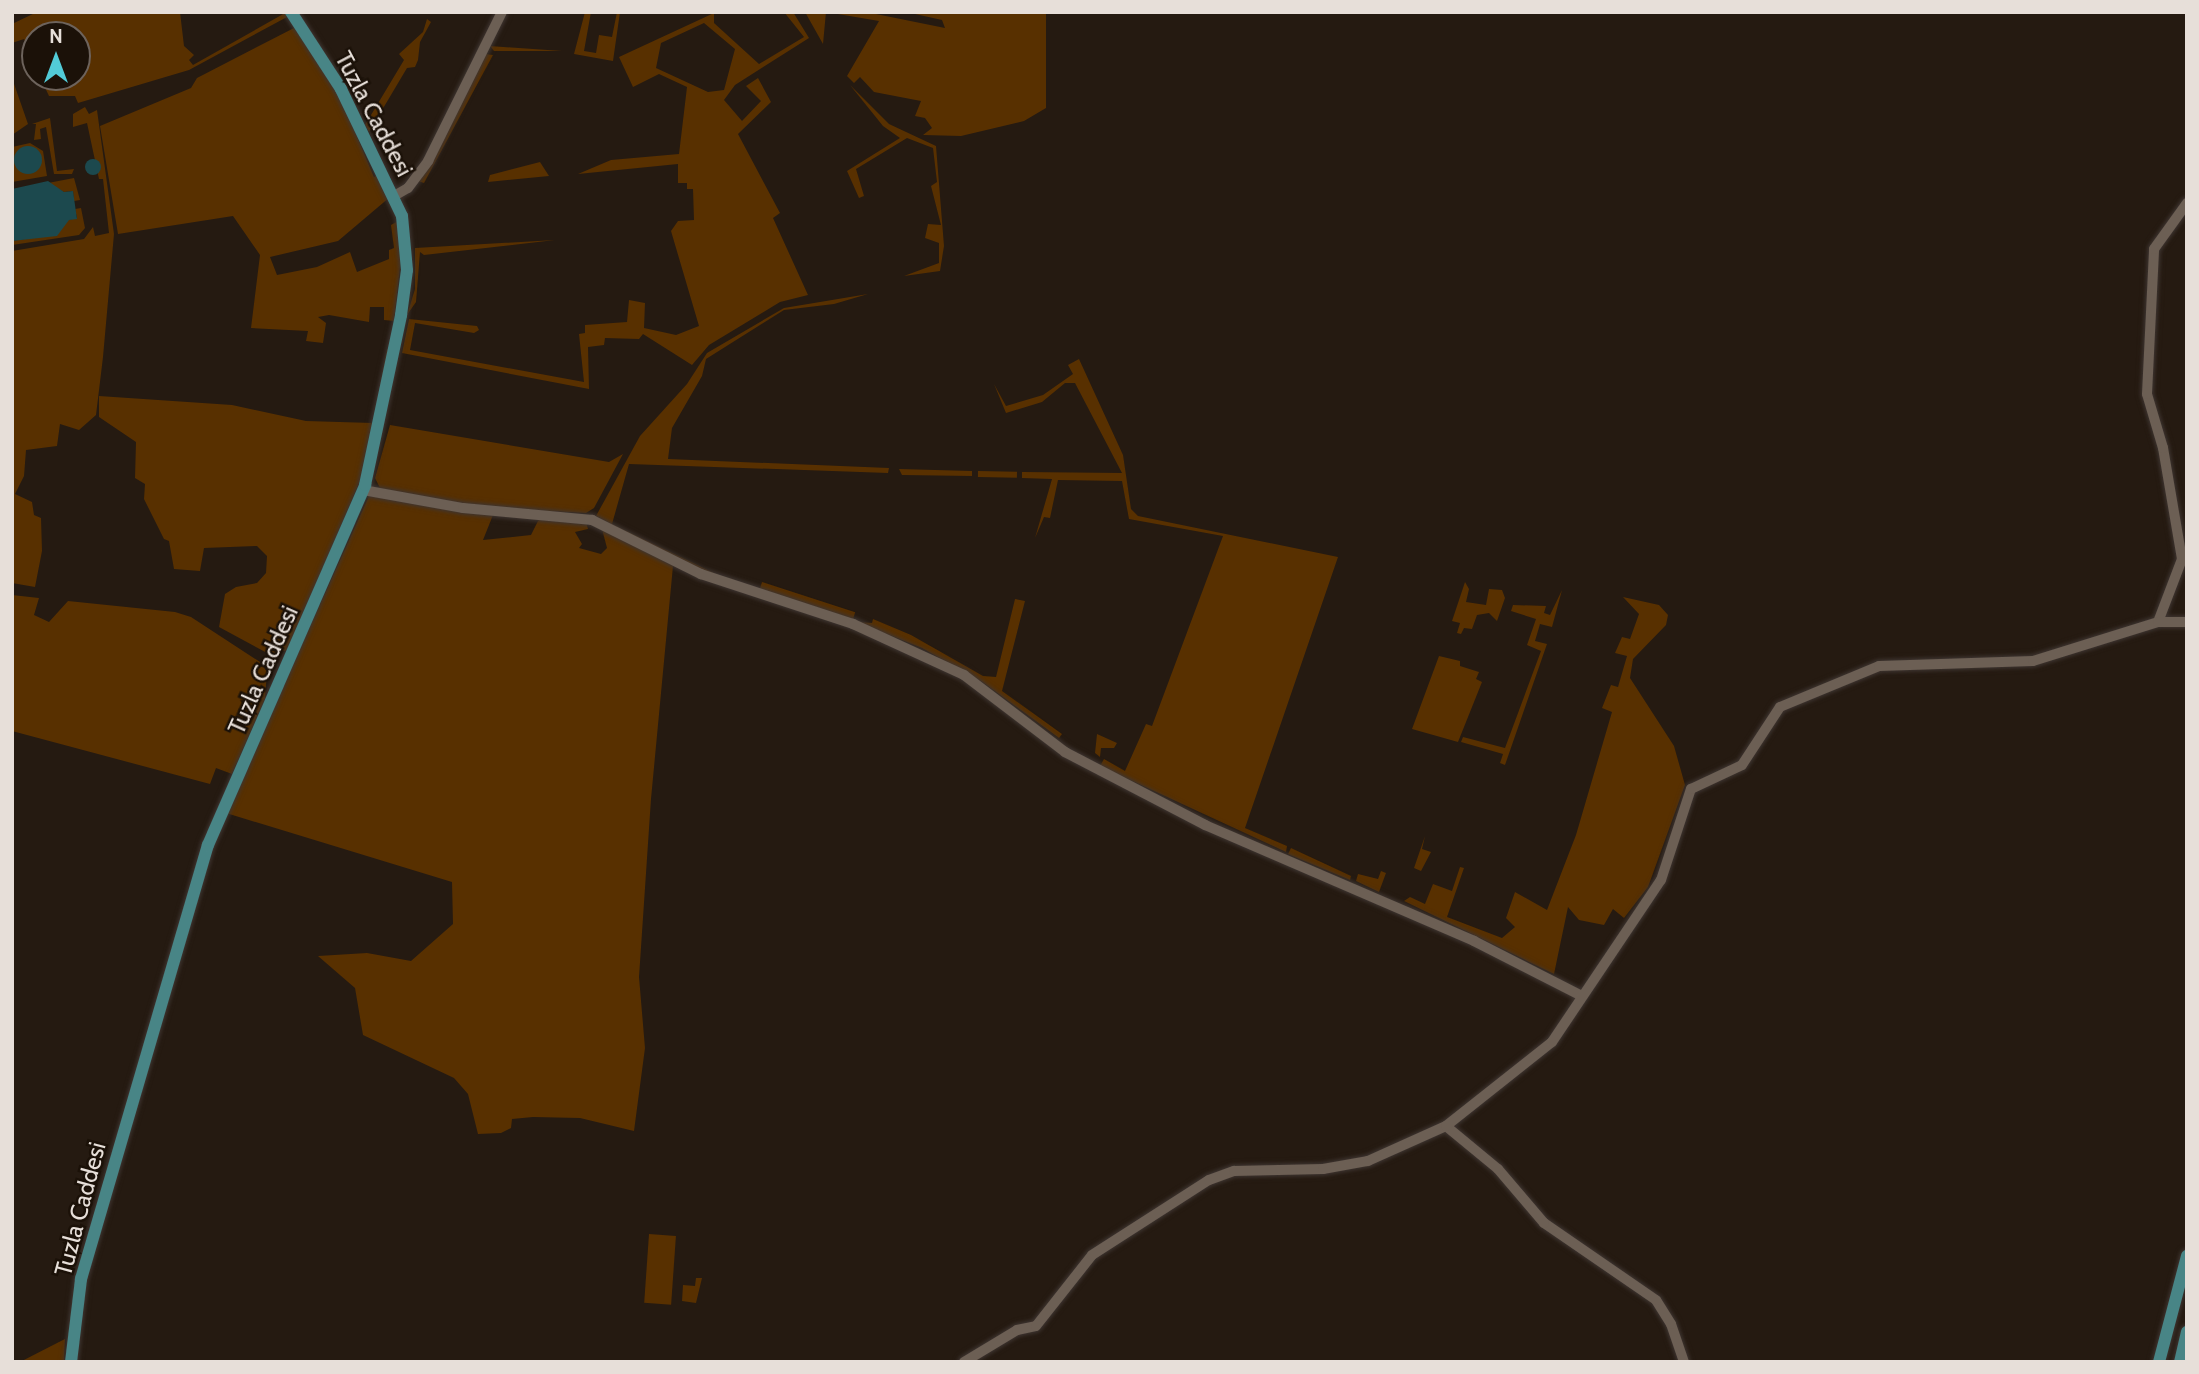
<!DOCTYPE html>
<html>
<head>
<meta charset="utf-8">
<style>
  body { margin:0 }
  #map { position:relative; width:2199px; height:1374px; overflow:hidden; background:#251a11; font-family:Cabin,sans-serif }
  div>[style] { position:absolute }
  .green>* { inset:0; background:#583000; transform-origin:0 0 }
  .water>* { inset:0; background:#1c494e }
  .round { border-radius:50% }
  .roads { filter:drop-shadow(0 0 2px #3e3531) drop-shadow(0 0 2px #3e3531) }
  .minor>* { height:10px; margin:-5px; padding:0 5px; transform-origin:5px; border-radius:5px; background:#6c5f54 }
  .major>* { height:12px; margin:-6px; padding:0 6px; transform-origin:6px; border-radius:6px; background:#488586 }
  span { translate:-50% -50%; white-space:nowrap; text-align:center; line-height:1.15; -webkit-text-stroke:5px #1b1108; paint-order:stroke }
  .street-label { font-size:24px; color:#e7dfd9 }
  .frame { position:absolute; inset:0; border:14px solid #e7dfd9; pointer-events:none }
  .north { position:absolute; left:21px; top:21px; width:70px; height:70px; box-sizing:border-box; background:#1b1108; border:2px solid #6d635c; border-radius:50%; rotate:0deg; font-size:19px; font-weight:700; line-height:28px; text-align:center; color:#e7dfd9 }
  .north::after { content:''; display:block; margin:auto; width:24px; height:32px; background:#52cbd7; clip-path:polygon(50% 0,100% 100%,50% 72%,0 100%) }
</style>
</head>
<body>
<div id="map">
  <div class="green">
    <i style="clip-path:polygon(37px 12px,180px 12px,184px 46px,194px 55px,189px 60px,193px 65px,285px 13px,287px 17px,189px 70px,78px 103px,75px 96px,49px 96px,40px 77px,77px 77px,77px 35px,35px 35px,35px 64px,24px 39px,12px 43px,12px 24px)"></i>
    <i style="clip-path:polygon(585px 12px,591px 12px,584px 51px,596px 53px,599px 35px,612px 37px,617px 12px,620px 12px,613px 61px,574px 54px)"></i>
    <i style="clip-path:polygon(evenodd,784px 12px,793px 12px,809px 38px,735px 85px,724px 100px,742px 121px,761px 101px,746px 86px,758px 78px,771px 102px,738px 134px,780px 213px,773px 218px,808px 295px,780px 302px,709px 345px,692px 365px,643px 334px,639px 339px,605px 338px,604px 345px,588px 347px,589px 389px,402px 353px,409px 319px,477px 326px,479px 330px,474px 333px,415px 323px,410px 350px,584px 382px,579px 334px,585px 333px,585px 325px,627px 322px,629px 300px,645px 303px,644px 328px,676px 335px,699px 326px,671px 231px,678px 221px,694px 220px,693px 189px,687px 189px,687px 183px,678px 183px,678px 164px,578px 174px,611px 160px,679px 154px,687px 87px,659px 74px,633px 87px,619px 57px,714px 13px,714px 23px,759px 64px,804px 37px,784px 12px,704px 23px,735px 49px,724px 90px,708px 92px,656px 68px,661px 43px,704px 23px)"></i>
    <i style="clip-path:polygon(805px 12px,866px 12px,945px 28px,942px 20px,906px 12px,1046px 12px,1046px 108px,1024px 121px,961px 136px,923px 135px,932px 128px,925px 118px,915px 116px,921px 101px,874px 92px,860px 77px,854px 83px,847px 76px,879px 21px,826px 12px,823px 44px)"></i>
    <i style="clip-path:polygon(427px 19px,431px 22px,420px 42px,418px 60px,415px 67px,407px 68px,369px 132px,365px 125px,404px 60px,399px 54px,423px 32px)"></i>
    <i style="clip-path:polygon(294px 28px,338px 92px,374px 177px,378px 175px,390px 197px,338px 241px,270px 257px,277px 275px,317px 267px,350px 252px,357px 272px,389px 259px,389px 250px,394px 248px,391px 225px,398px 221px,401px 258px,394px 321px,384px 320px,384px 307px,370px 307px,369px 322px,329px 315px,318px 317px,326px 323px,323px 343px,306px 341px,308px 331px,251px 328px,260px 255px,233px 216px,118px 234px,100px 126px,191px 88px,197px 78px)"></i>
    <i style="clip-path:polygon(490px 46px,562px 51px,494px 51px)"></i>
    <i style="clip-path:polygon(485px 54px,493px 55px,424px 183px,418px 181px)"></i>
    <i style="clip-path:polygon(12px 78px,28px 124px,12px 135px,14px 121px)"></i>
    <i style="clip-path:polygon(850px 85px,889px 124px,936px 146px,944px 246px,940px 271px,904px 276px,939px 263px,939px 243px,925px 238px,928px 224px,941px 225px,931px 186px,937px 182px,933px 148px,907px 138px,856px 169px,864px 196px,859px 198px,847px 171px,900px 138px,883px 126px)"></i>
    <i style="clip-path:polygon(85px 107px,89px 114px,97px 110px,114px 234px,103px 357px,96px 415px,79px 430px,60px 424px,57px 446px,26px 450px,24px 476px,15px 494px,32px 502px,34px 515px,41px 518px,42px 551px,35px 587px,12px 583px,12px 251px,84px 239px,93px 227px,95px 236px,109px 233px,103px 179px,99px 179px,87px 123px,73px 127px,73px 114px)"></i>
    <i style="clip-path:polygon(50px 118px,57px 171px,74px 169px,72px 174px,54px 174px,46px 127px,40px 129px,41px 139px,34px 140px,36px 124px,32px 124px)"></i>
    <i style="clip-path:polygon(30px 143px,43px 151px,47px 176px,12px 182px,12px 147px)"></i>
    <i style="clip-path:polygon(540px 162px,549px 176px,488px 182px,490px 175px)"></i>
    <i style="clip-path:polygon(74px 178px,80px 200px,74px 201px,73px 191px,64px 192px,48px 183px)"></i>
    <i style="clip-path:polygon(81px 208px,85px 228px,79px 235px,12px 245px,12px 241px,56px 234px,68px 220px,77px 218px,75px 209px)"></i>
    <i style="clip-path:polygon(555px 240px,424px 255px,420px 252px,416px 302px,407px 315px,415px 289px,415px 248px)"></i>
    <i style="clip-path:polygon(868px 294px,834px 304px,784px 310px,706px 359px,702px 376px,672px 428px,668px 459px,889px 468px,888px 473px,629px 464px,612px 524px,718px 575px,702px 572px,596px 516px,640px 436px,687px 384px,707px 353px,784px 308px)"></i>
    <i style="clip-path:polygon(387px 349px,390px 349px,362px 476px,288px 650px,269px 654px,219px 627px,225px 594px,236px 587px,257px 583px,266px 573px,267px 556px,257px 546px,204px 548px,200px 571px,174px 569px,169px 541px,164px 539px,144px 499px,145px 484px,135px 478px,136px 442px,99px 417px,99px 396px,232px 405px,306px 421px,373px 423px)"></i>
    <i style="clip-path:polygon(1079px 359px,1123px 455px,1131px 509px,1138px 516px,1338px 557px,1245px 828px,1287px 846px,1286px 852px,1100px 766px,1104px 759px,1125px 771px,1146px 724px,1152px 726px,1223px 536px,1129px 519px,1122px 481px,1058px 480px,1050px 518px,1044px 517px,1035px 538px,1052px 479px,1022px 478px,1022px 472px,1122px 473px,1075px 383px,1065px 383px,1042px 402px,1006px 413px,994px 384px,1006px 406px,1043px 395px,1073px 374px,1068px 365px)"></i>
    <i style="clip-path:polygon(390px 425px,609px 462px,623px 454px,594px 508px,586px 513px,488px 508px,381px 490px,375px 478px)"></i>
    <i style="clip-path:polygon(899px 469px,972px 471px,972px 476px,902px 475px)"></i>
    <i style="left:978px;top:471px;width:39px;height:6px;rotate:1deg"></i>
    <i style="clip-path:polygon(369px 496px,493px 515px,483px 540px,531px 535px,540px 517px,586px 522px,588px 529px,575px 532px,582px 544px,579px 548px,601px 554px,607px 548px,602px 529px,673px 566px,651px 799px,639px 977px,645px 1048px,634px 1131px,580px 1118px,533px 1117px,512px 1119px,511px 1128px,501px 1133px,478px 1134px,468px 1094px,454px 1078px,363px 1035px,355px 988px,318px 956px,367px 953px,411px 961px,453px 924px,452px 882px,226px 813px)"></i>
    <i style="left:762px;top:582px;width:98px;height:7px;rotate:18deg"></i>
    <i style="clip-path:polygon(1465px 582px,1469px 589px,1466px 602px,1486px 605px,1489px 589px,1502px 590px,1505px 598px,1497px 621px,1489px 613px,1477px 615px,1472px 629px,1464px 628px,1461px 634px,1457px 633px,1460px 623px,1452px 621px)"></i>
    <i style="clip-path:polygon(1562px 590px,1552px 627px,1540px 624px,1535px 641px,1547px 644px,1505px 765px,1500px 763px,1503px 754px,1461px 742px,1463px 737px,1505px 748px,1541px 651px,1527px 645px,1536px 619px,1511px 611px,1513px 605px,1546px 606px,1544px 613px,1550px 615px)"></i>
    <i style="clip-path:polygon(12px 595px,39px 598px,34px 615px,49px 622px,68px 601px,175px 612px,191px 617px,260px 662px,267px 672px,265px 699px,232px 774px,216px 768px,210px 784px,12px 731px)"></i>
    <i style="clip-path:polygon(1623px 597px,1659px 605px,1668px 615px,1666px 625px,1633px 659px,1630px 678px,1674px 746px,1685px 785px,1648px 887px,1624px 918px,1613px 909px,1604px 925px,1579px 920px,1568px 907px,1554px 974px,1404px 901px,1410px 897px,1425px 904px,1433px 884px,1452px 891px,1460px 867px,1464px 868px,1447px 917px,1502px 938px,1515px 927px,1506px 918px,1515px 892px,1547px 910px,1576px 835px,1612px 712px,1602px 708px,1611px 685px,1618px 687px,1627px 656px,1615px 653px,1622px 637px,1630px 639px,1639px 614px)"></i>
    <i style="clip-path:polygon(1015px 599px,1025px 601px,1002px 691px,1062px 734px,1059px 738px,981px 681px,922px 648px,857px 622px,872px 623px,873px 619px,911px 635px,983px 676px,996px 677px)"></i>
    <i style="clip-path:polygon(1439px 656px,1460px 661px,1460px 666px,1479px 672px,1476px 679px,1482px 682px,1458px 742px,1412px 729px)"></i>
    <i style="clip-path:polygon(1097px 734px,1117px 743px,1114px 748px,1101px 748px,1100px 757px,1095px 753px)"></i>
    <i style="clip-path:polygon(1425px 836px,1422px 849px,1431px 852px,1421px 871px,1414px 868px)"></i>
    <i style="clip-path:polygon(1291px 848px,1351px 876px,1350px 880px,1288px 854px)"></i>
    <i style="clip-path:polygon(1381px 871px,1386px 873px,1379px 892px,1356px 881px,1358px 874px,1378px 879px)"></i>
    <i style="left:649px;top:1234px;width:27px;height:69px;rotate:4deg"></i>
    <i style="clip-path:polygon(696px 1278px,702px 1278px,696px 1303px,682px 1301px,683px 1285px,695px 1286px)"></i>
    <i style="clip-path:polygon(65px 1339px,64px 1362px,20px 1362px,59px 1342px)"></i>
  </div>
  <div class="water">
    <i class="round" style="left:14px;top:146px;width:28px;height:28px"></i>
    <i class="round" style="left:85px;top:159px;width:16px;height:16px"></i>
    <i style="clip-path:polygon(48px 181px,64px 192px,73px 191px,77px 219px,69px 220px,57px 236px,12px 241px,12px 189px)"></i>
  </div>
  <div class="roads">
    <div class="minor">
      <i style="left:394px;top:196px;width:16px;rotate:-30deg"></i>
      <i style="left:408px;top:188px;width:34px;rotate:-53deg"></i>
      <i style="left:428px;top:161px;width:166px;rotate:-63.6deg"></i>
      <i style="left:363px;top:490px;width:102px;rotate:10.2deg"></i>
      <i style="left:463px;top:508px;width:130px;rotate:5.3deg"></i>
      <i style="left:592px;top:520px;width:122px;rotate:26.4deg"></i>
      <i style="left:701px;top:574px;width:160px;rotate:18.2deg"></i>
      <i style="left:853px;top:624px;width:122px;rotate:24.7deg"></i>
      <i style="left:964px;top:675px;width:127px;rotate:37.3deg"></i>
      <i style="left:1065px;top:752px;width:158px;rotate:27.5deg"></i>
      <i style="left:1205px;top:825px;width:293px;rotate:23.3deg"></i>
      <i style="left:1474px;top:941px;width:121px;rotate:27deg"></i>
      <i style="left:2158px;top:622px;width:67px;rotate:-69.1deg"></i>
      <i style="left:2182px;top:559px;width:113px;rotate:-99.7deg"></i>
      <i style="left:2163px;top:448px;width:56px;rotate:-106.5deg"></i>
      <i style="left:2147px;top:394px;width:145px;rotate:-87.2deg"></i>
      <i style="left:2154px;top:249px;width:57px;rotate:-54.3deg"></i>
      <i style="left:964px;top:1362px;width:62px;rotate:-31.1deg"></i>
      <i style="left:1017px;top:1330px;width:19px;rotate:-12deg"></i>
      <i style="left:1036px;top:1326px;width:90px;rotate:-51.7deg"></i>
      <i style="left:1092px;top:1255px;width:139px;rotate:-32.7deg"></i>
      <i style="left:1209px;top:1180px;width:27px;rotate:-20deg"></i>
      <i style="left:1234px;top:1171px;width:89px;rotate:-1.3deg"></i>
      <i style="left:1323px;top:1169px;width:46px;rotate:-10.1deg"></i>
      <i style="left:1368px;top:1161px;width:85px;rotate:-24.2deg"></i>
      <i style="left:1684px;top:1362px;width:40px;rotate:-108.9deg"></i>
      <i style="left:1671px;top:1324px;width:28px;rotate:-122deg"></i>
      <i style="left:1656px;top:1300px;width:136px;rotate:-145.5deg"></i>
      <i style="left:1544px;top:1223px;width:71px;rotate:-130.4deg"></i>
      <i style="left:1498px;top:1169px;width:67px;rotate:-140.4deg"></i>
      <i style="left:1446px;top:1126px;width:135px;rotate:-38.4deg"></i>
      <i style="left:1552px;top:1042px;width:195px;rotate:-56.1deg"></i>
      <i style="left:1661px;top:880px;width:96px;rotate:-71.8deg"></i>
      <i style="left:1691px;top:789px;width:56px;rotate:-25.2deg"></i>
      <i style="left:1742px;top:765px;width:69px;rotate:-56.8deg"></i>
      <i style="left:1780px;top:707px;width:107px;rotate:-22.5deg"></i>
      <i style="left:1879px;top:666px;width:154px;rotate:-1.9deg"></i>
      <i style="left:2033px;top:661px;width:131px;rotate:-17.3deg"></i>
      <i style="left:2158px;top:622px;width:29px"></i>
    </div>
    <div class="major">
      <i style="left:71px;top:1362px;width:84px;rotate:-83.1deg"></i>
      <i style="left:81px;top:1279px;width:452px;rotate:-73.7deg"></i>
      <i style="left:208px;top:845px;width:393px;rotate:-66.4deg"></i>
      <i style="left:365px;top:485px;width:174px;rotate:-78deg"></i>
      <i style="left:401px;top:315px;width:45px;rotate:-82.4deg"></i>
      <i style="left:407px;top:270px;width:54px;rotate:-95.3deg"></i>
      <i style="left:402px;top:216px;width:141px;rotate:-115.7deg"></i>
      <i style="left:341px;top:89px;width:92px;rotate:-123deg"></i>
      <i style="left:2159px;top:1362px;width:110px;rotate:-75.2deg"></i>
      <i style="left:2180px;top:1362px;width:31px;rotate:-77deg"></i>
    </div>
  </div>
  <div class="street-label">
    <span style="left:374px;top:114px;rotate:62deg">Tuzla Caddesi</span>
    <span style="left:263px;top:670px;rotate:-66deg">Tuzla Caddesi</span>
    <span style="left:80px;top:1209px;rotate:-75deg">Tuzla Caddesi</span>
  </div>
  <div class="frame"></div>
  <div class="north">N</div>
</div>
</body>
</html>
